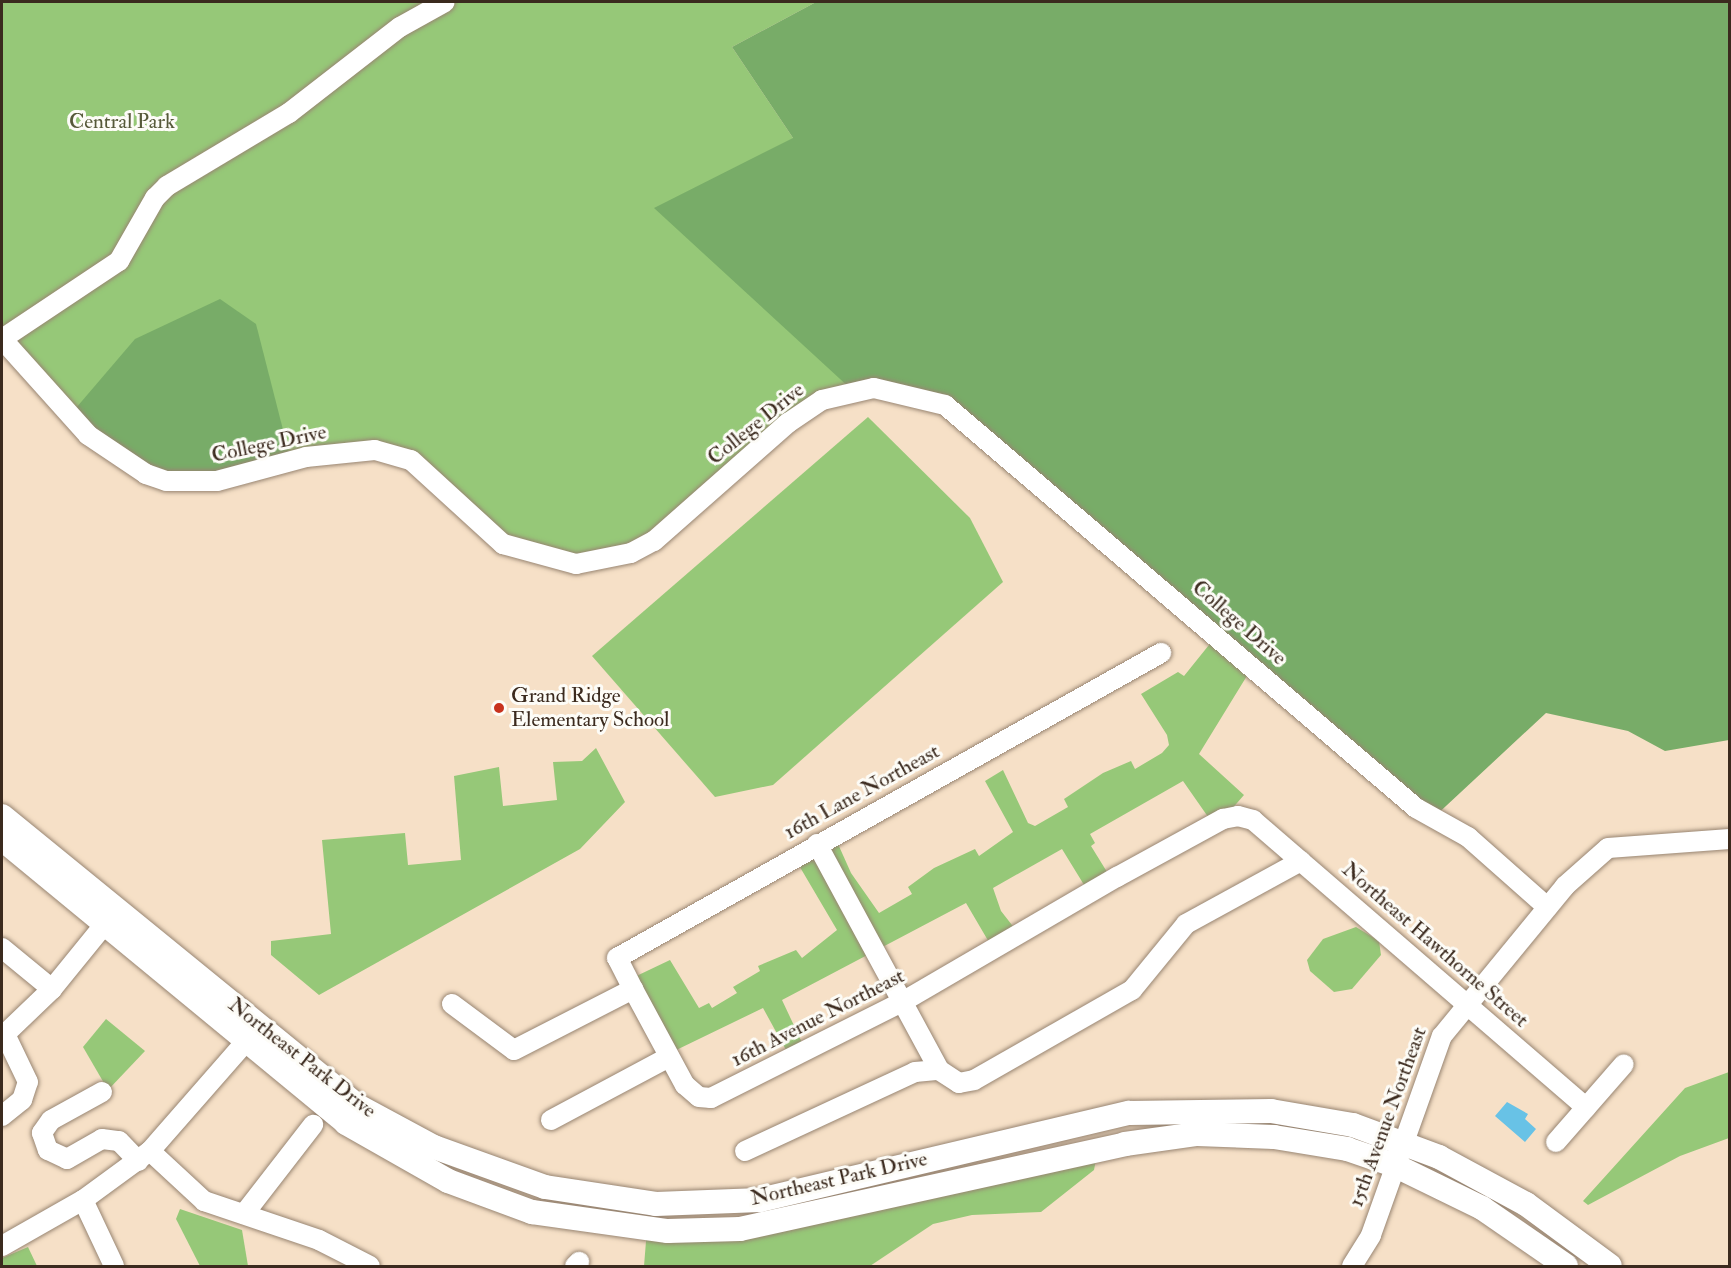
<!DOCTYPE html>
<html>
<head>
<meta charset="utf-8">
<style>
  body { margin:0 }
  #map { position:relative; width:1731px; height:1268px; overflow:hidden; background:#f6e0c7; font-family:"IM FELL Double Pica",serif }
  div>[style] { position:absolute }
  .green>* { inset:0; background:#96c878 }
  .forest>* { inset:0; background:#78ac68 }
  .water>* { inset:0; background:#68c2e6 }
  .roads { filter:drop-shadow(0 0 2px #988572) drop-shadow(0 0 2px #988572) }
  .minor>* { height:20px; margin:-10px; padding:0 10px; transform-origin:10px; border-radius:10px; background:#fff }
  .tertiary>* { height:24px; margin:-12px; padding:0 12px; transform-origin:12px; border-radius:12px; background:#fff }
  .dots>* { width:16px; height:16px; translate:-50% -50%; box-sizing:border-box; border:3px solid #fdfcf7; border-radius:50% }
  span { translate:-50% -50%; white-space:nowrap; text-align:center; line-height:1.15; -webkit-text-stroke:6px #fdfcf7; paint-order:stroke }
  .park-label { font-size:21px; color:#565939 }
  .street-label { font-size:21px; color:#3b2a1e }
  .poi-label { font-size:21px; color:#3b2a1e }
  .left { translate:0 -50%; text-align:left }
  .frame { position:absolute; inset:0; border:3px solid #3b2a1e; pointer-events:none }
</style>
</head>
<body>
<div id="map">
  <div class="green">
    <i style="clip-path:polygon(2px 2px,816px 2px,732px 47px,793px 138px,852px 390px,822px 400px,654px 541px,610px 559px,526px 554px,411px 460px,306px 457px,70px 415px,2px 339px)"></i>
    <i style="clip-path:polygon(868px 417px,970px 518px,1003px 582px,773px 785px,715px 797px,592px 656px)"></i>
    <i style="clip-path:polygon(1217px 635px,1253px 666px,1199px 754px,1244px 795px,1223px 819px,1213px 824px,1183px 781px,1090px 834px,1095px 843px,1091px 846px,1112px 880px,1089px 893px,1062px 849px,993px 888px,1001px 911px,1019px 934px,993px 949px,966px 903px,782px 1000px,806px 1051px,791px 1059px,763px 1008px,668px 1054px,628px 980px,670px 960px,699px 1008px,709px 1003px,712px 1008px,737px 993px,733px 987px,760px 971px,758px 966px,796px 950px,802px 958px,837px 930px,794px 857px,834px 835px,851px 873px,879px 913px,912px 894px,908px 887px,934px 868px,975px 849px,979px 856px,1013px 832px,985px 781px,1003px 770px,1028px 823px,1035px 826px,1068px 807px,1064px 799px,1103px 773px,1131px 761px,1135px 769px,1162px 753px,1169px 745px,1167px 735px,1141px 694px,1178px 672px,1184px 676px)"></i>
    <i style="clip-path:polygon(596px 748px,625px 802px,580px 849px,319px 995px,271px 955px,271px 941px,331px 934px,322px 840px,405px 833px,408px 865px,461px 860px,454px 776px,499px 767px,503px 806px,557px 800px,553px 762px,582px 761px)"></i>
    <i style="clip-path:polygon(1356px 927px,1379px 941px,1381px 955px,1352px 989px,1334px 992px,1310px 971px,1307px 960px,1323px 939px)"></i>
    <i style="clip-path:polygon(106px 1019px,145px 1051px,108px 1090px,83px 1047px)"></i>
    <i style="clip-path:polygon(1729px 1072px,1729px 1138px,1680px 1156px,1588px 1205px,1583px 1201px,1685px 1088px)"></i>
    <i style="clip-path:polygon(1098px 1149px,1094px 1170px,1041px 1212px,972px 1215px,933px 1224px,870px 1266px,644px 1266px,647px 1229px,668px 1231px)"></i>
    <i style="clip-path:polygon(180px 1209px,242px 1230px,248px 1266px,200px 1266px,176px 1219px)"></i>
    <i style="clip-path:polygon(28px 1247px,37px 1266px,2px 1266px,2px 1258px)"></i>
  </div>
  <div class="forest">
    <i style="clip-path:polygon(816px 2px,1729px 2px,1729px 740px,1665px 751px,1628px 731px,1546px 713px,1432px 819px,945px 405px,852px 390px,654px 208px,793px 138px,732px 47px)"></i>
    <i style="clip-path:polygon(220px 299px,256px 324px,291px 461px,166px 481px,70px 415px,135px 339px)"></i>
  </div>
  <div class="water">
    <i style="clip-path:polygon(1507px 1102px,1528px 1114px,1525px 1119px,1536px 1129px,1525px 1142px,1495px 1116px)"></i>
  </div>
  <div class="roads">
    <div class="minor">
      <i style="left:2px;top:339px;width:129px;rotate:48.1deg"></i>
      <i style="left:88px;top:435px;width:70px;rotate:33.9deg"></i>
      <i style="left:146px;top:474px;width:21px;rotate:19deg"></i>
      <i style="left:166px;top:481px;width:51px"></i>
      <i style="left:217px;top:481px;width:92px;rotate:-15.1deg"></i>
      <i style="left:306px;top:457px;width:69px;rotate:-5.8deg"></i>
      <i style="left:375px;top:450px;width:37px;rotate:16deg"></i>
      <i style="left:411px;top:460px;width:125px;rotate:42.4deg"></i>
      <i style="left:503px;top:544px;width:76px;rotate:15.3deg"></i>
      <i style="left:576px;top:564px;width:56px;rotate:-11.3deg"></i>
      <i style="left:631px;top:553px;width:26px;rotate:-28deg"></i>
      <i style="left:654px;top:541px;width:179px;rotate:-41.4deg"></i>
      <i style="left:788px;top:423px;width:41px;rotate:-34.1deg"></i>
      <i style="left:822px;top:400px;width:53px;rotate:-13deg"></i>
      <i style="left:874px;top:388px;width:73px;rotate:13.5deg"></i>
      <i style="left:945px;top:405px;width:620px;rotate:40.55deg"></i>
      <i style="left:1416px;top:808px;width:60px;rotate:29.1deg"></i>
      <i style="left:1468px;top:837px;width:106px;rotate:41.5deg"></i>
      <i style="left:2px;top:339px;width:141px;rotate:-33.7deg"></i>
      <i style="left:119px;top:261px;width:73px;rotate:-60.3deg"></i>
      <i style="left:155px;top:198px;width:17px;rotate:-45deg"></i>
      <i style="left:167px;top:186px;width:142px;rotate:-30.9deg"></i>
      <i style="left:289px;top:113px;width:140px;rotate:-37.8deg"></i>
      <i style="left:400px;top:27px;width:51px;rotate:-29.1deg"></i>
      <i style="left:817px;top:844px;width:257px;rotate:61.6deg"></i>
      <i style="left:939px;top:1070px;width:24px;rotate:33deg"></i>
      <i style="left:959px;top:1083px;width:15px;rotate:-11deg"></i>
      <i style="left:974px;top:1080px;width:182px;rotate:-29.7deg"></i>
      <i style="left:1132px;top:990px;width:85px;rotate:-50.7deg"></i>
      <i style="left:1186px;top:924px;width:131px;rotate:-28.7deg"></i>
      <i style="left:2px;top:948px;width:65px;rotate:39.4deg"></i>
      <i style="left:633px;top:989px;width:35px;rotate:-117deg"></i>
      <i style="left:617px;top:958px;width:624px;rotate:-29.28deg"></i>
      <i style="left:452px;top:1004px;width:77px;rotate:36.6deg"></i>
      <i style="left:514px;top:1050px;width:134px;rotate:-27.1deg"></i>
      <i style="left:633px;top:989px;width:109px;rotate:61.6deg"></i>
      <i style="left:685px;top:1085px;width:18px;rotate:41deg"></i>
      <i style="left:699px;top:1097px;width:12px;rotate:5deg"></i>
      <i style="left:711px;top:1098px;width:214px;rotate:-26.7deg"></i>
      <i style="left:902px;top:1002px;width:249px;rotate:-30.2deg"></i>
      <i style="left:1117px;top:877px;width:121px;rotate:-28.7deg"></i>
      <i style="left:1223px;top:819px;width:15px;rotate:-11deg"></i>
      <i style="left:1238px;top:816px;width:16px;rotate:15deg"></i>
      <i style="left:1253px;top:820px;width:440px;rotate:40.8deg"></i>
      <i style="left:2px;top:1037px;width:69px;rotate:-43.8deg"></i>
      <i style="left:52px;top:989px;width:97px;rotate:-50.9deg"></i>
      <i style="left:102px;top:1092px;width:58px;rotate:151.2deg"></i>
      <i style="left:51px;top:1120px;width:16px;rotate:125deg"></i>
      <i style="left:42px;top:1133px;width:18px;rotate:71deg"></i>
      <i style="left:48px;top:1150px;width:21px;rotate:25deg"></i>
      <i style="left:67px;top:1159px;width:40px;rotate:-29.7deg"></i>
      <i style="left:102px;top:1139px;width:17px;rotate:7deg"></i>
      <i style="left:119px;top:1141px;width:28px;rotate:46deg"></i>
      <i style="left:2px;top:1116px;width:26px;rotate:-39deg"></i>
      <i style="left:22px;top:1100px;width:19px;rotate:-72deg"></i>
      <i style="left:28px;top:1082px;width:53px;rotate:-115.6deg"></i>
      <i style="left:551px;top:1120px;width:134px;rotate:-28.1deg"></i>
      <i style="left:1556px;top:1142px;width:103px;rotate:-48.9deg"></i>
      <i style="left:150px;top:1151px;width:74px;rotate:42.8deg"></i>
      <i style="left:204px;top:1201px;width:121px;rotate:18.7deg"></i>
      <i style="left:319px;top:1240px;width:57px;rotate:27deg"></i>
      <i style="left:745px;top:1151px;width:187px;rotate:-24.9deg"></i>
      <i style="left:915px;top:1072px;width:24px;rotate:-5deg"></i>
      <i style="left:83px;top:1200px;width:73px;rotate:64.8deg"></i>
      <i style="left:244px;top:1214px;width:113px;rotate:-52.2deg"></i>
      <i style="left:2px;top:1246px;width:93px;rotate:-29.6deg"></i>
      <i style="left:83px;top:1200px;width:83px;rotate:-36.2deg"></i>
      <i style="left:150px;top:1151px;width:159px;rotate:-48.8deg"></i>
      <i style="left:575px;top:1266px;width:6px;rotate:-45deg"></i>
      <i style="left:1352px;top:1266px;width:36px;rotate:-58deg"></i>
      <i style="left:1371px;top:1235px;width:211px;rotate:-70.4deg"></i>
      <i style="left:1442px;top:1036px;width:194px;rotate:-50.6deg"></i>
      <i style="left:1565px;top:886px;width:57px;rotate:-41.5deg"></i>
      <i style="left:1608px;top:848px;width:122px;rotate:-4.2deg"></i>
    </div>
    <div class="tertiary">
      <i style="left:2px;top:816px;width:457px;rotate:39.2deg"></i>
      <i style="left:356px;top:1105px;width:89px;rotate:28.3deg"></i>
      <i style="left:434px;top:1147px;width:118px;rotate:19.8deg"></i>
      <i style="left:545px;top:1187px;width:112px;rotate:8.7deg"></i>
      <i style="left:656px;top:1204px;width:104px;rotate:-2.2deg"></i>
      <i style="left:760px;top:1200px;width:379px;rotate:-13.3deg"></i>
      <i style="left:1129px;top:1113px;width:142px;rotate:-0.8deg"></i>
      <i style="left:1271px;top:1111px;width:83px;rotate:9.7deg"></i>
      <i style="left:1353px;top:1125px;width:92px;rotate:20.4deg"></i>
      <i style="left:1439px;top:1157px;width:99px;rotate:28.4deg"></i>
      <i style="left:1526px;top:1204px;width:104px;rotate:36.4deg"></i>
      <i style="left:2px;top:839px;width:446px;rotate:39.5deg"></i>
      <i style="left:346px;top:1123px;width:117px;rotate:29.6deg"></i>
      <i style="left:448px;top:1181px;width:90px;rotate:20.3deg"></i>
      <i style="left:532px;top:1212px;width:137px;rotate:8deg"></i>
      <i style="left:668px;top:1231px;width:72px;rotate:-1.6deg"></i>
      <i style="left:740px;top:1229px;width:394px;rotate:-12.4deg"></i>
      <i style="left:1125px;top:1144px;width:73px;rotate:-7.9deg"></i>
      <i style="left:1197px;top:1134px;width:77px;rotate:2.2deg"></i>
      <i style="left:1274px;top:1137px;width:74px;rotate:9.3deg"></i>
      <i style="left:1347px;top:1149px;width:50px;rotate:18.8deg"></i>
      <i style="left:1394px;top:1165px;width:98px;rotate:26deg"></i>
      <i style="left:1482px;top:1208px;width:102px;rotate:34.6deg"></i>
    </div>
  </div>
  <div class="dots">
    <i style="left:499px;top:708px;background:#c8321e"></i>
  </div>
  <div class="park-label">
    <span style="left:122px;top:122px">Central Park</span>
  </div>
  <div class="street-label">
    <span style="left:756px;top:424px;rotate:-39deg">College Drive</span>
    <span style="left:269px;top:444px;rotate:-12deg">College Drive</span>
    <span style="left:1239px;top:623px;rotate:41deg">College Drive</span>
    <span style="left:862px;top:792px;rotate:-29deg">16th Lane Northeast</span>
    <span style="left:1435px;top:945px;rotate:41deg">Northeast Hawthorne Street</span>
    <span style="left:818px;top:1018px;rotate:-27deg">16th Avenue Northeast</span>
    <span style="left:302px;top:1058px;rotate:38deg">Northeast Park Drive</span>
    <span style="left:1388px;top:1117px;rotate:-70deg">15th Avenue Northeast</span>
    <span style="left:839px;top:1179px;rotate:-13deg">Northeast Park Drive</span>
  </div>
  <div class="poi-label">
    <span class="left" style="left:511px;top:708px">Grand Ridge<br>Elementary School</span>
  </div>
  <div class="frame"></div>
</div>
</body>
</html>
